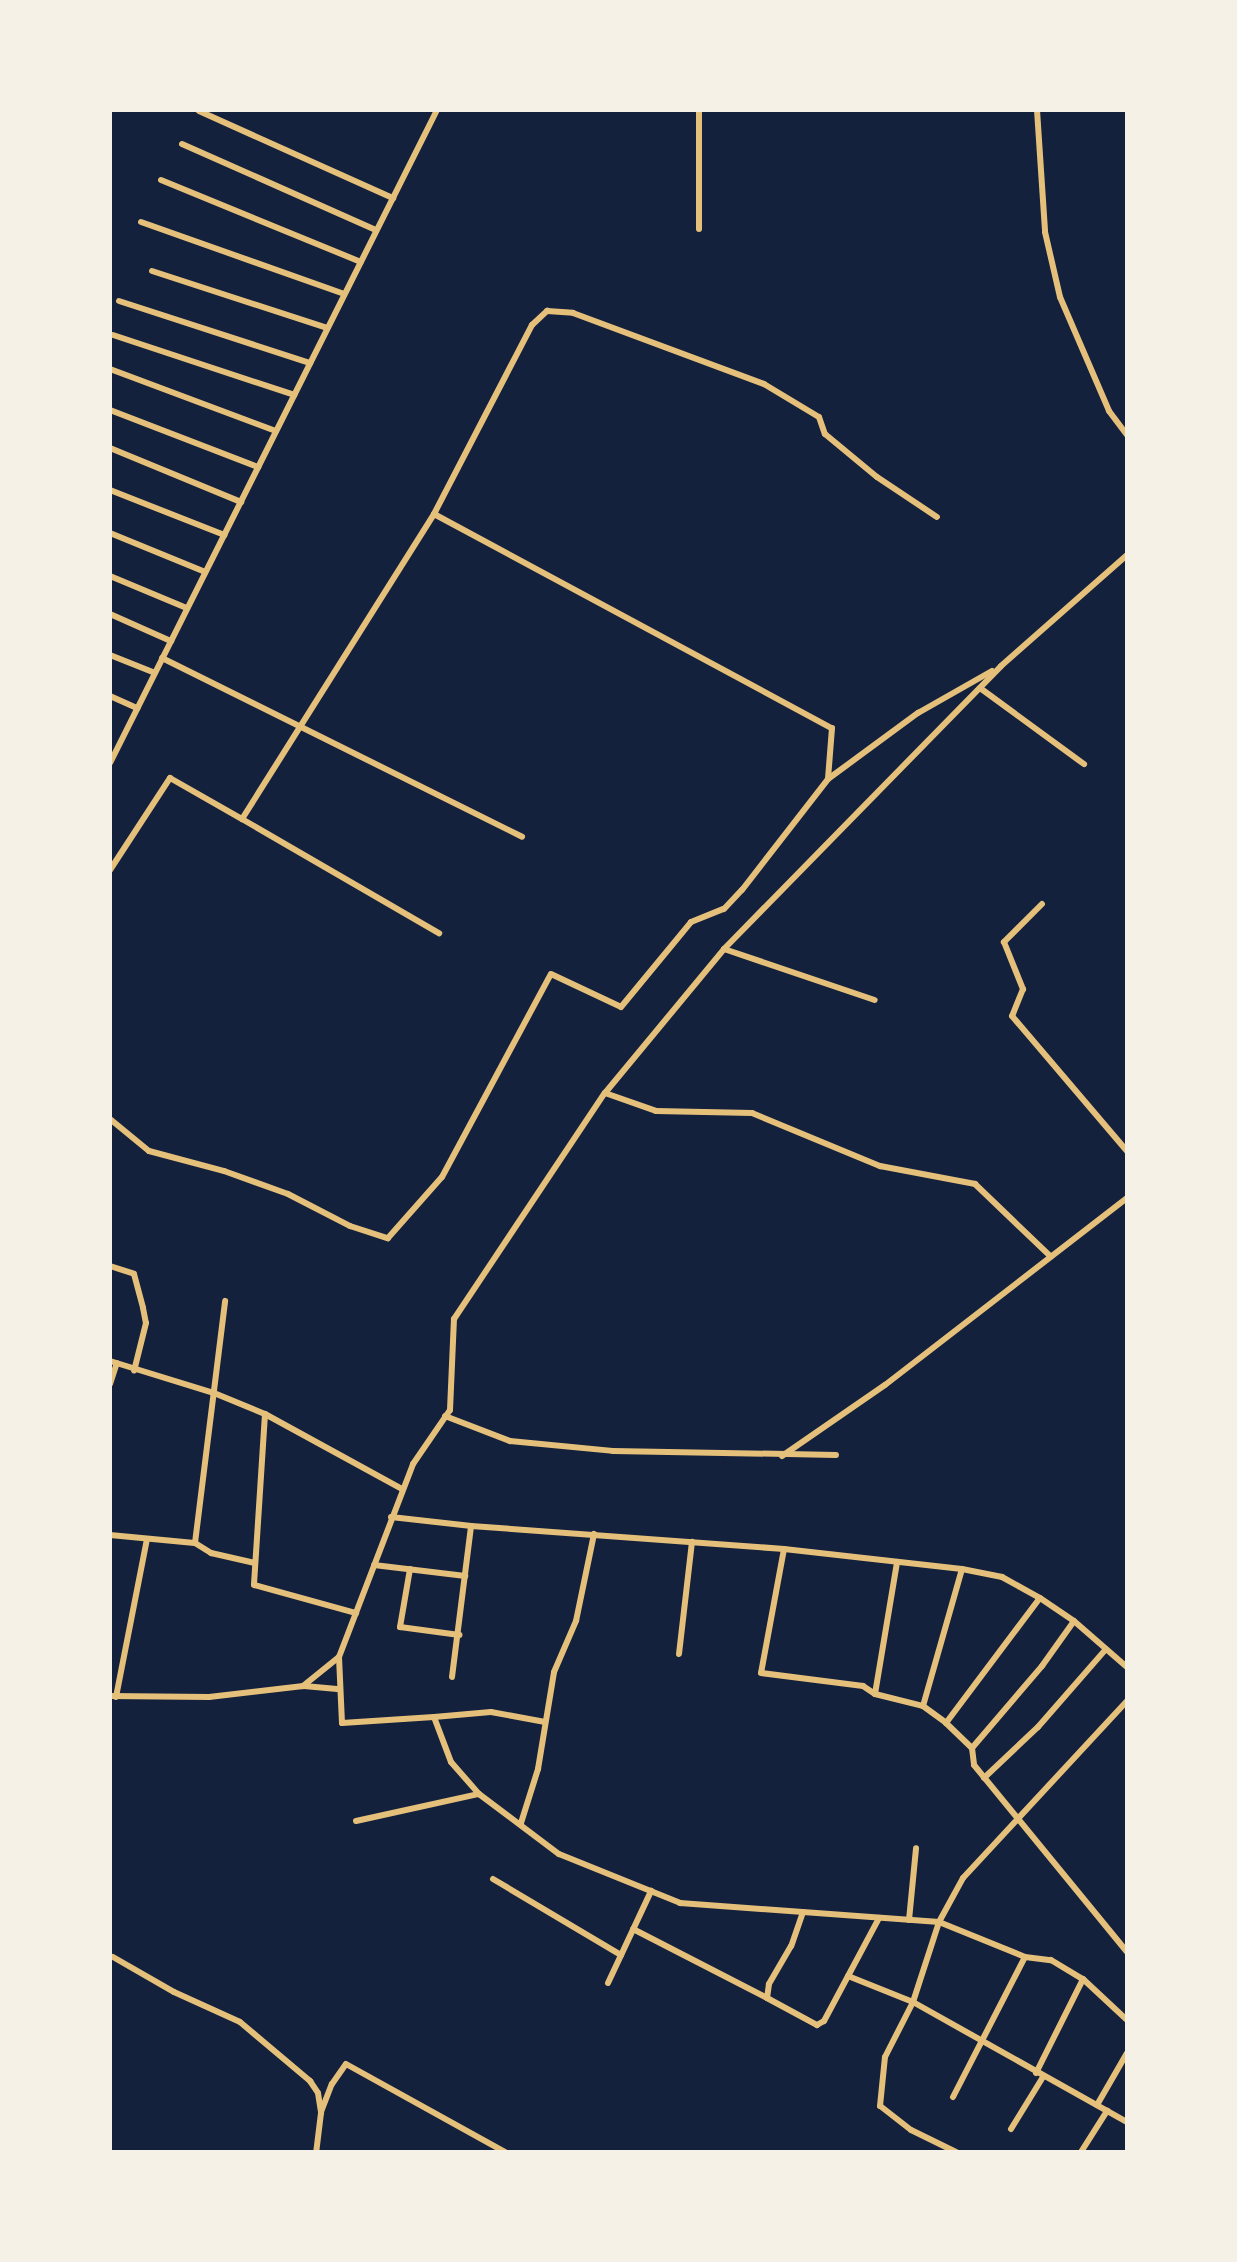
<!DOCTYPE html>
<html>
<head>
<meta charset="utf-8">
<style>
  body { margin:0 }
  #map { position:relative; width:1237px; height:2262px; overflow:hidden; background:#14213d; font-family:"Exo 2",sans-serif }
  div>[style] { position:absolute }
  .minor>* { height:6px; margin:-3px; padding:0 3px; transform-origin:3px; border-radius:3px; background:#e5c07b }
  span { translate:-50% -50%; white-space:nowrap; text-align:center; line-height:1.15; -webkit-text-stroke:8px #f6f1e7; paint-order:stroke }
  .frame { position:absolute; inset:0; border:112px solid #f6f1e7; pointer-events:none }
</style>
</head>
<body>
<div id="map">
  <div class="minor">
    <i style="left:1037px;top:110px;width:122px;rotate:86.2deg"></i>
    <i style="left:1045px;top:232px;width:67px;rotate:77deg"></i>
    <i style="left:1060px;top:297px;width:124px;rotate:66.7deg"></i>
    <i style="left:1109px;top:411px;width:30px;rotate:53deg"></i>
    <i style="left:199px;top:111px;width:213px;rotate:24.2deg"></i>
    <i style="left:182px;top:144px;width:212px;rotate:23.9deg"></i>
    <i style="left:161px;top:180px;width:216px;rotate:22.3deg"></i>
    <i style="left:141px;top:222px;width:215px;rotate:19.5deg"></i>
    <i style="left:699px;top:229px;width:119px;rotate:-90deg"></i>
    <i style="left:152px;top:271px;width:184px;rotate:18deg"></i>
    <i style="left:119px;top:301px;width:201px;rotate:18deg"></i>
    <i style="left:113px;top:335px;width:191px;rotate:18.3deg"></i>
    <i style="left:110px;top:369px;width:177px;rotate:20.5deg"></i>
    <i style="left:110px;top:410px;width:159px;rotate:21.1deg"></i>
    <i style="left:110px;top:448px;width:142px;rotate:22.4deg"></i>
    <i style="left:110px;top:490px;width:123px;rotate:21.5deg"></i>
    <i style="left:434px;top:514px;width:452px;rotate:28.3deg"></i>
    <i style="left:832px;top:728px;width:51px;rotate:94.5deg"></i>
    <i style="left:110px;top:533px;width:103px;rotate:22.3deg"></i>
    <i style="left:110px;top:576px;width:83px;rotate:22.6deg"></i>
    <i style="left:110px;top:614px;width:67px;rotate:23.9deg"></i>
    <i style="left:110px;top:655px;width:48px;rotate:21.8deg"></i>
    <i style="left:162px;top:658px;width:402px;rotate:26.4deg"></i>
    <i style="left:980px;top:688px;width:129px;rotate:36.2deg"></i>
    <i style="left:110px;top:696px;width:30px;rotate:24deg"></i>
    <i style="left:110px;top:763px;width:730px;rotate:-63.4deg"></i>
    <i style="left:242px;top:819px;width:228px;rotate:30.1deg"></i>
    <i style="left:110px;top:870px;width:110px;rotate:-56.9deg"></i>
    <i style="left:170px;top:778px;width:83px;rotate:29.7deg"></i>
    <i style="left:242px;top:819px;width:360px;rotate:-57.8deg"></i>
    <i style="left:434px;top:514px;width:213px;rotate:-62.6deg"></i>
    <i style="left:532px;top:325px;width:21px;rotate:-43deg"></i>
    <i style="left:547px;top:311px;width:26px;rotate:4deg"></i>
    <i style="left:573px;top:313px;width:204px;rotate:20.4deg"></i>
    <i style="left:764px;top:384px;width:64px;rotate:31deg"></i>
    <i style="left:819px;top:417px;width:18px;rotate:71deg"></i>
    <i style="left:825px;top:434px;width:67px;rotate:39.6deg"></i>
    <i style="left:877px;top:477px;width:72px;rotate:33.7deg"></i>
    <i style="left:1042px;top:904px;width:54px;rotate:135deg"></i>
    <i style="left:1004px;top:942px;width:51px;rotate:68deg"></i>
    <i style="left:1023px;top:989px;width:29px;rotate:112deg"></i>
    <i style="left:1012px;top:1016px;width:177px;rotate:49.6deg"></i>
    <i style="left:724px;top:949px;width:159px;rotate:18.7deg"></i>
    <i style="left:605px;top:1093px;width:54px;rotate:19.4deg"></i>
    <i style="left:656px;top:1111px;width:96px;rotate:1.2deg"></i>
    <i style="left:752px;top:1113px;width:139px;rotate:22.5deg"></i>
    <i style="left:880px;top:1166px;width:97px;rotate:10.7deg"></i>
    <i style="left:975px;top:1184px;width:105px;rotate:43.8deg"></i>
    <i style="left:110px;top:1119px;width:50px;rotate:39.4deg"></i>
    <i style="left:149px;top:1151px;width:78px;rotate:14.9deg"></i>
    <i style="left:224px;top:1171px;width:68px;rotate:19.8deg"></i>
    <i style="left:288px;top:1194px;width:70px;rotate:27.3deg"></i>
    <i style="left:350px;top:1226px;width:40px;rotate:18deg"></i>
    <i style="left:388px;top:1238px;width:81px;rotate:-48.5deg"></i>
    <i style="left:442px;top:1177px;width:230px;rotate:-61.8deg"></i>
    <i style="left:551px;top:974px;width:77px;rotate:25.2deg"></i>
    <i style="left:621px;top:1007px;width:110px;rotate:-50.5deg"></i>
    <i style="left:691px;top:922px;width:35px;rotate:-22deg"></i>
    <i style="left:724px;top:909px;width:26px;rotate:-47deg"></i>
    <i style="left:742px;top:890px;width:140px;rotate:-52.2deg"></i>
    <i style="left:828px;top:779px;width:112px;rotate:-36.3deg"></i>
    <i style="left:918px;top:713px;width:85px;rotate:-29.6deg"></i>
    <i style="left:110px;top:1266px;width:25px;rotate:18deg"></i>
    <i style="left:134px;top:1274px;width:35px;rotate:75deg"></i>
    <i style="left:143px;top:1308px;width:15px;rotate:79deg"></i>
    <i style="left:146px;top:1323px;width:49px;rotate:104deg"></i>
    <i style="left:110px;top:1361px;width:109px;rotate:17.1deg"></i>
    <i style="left:214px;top:1393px;width:55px;rotate:22.4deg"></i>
    <i style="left:265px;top:1414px;width:156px;rotate:28.7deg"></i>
    <i style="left:110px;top:1384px;width:22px;rotate:-72deg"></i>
    <i style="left:265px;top:1414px;width:171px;rotate:93.7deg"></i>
    <i style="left:254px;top:1585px;width:106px;rotate:15.4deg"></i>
    <i style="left:445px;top:1416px;width:70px;rotate:21deg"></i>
    <i style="left:510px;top:1441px;width:103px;rotate:5.5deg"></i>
    <i style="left:613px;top:1451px;width:223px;rotate:1deg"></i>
    <i style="left:782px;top:1456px;width:125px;rotate:-34.6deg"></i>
    <i style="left:885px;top:1385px;width:306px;rotate:-37.7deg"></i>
    <i style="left:391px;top:1517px;width:81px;rotate:6.4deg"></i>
    <i style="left:471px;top:1526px;width:314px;rotate:4.2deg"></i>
    <i style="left:784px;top:1549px;width:179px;rotate:6.4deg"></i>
    <i style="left:962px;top:1569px;width:41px;rotate:11.3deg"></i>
    <i style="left:1002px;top:1577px;width:43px;rotate:28.9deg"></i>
    <i style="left:1040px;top:1598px;width:41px;rotate:34.1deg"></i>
    <i style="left:1074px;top:1621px;width:70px;rotate:41deg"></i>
    <i style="left:110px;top:1535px;width:85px;rotate:5.4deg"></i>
    <i style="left:195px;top:1543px;width:19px;rotate:32deg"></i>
    <i style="left:211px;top:1553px;width:45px;rotate:12.8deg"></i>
    <i style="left:195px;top:1543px;width:244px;rotate:-82.9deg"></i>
    <i style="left:784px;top:1549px;width:126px;rotate:100.5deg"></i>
    <i style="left:761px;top:1673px;width:103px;rotate:7.3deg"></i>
    <i style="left:863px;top:1686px;width:14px;rotate:34deg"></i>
    <i style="left:875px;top:1694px;width:49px;rotate:14deg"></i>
    <i style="left:923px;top:1706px;width:29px;rotate:36deg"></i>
    <i style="left:946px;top:1723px;width:36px;rotate:44deg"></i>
    <i style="left:972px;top:1748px;width:17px;rotate:83deg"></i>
    <i style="left:974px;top:1765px;width:242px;rotate:50.7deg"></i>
    <i style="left:374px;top:1565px;width:92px;rotate:6.9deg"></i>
    <i style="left:410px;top:1569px;width:59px;rotate:99.8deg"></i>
    <i style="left:400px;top:1627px;width:60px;rotate:7.7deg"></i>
    <i style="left:679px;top:1654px;width:113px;rotate:-83.4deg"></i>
    <i style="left:339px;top:1657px;width:66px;rotate:87.4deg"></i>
    <i style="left:342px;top:1723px;width:92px;rotate:-3.7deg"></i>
    <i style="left:434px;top:1717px;width:48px;rotate:69.3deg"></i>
    <i style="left:451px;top:1762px;width:43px;rotate:48.8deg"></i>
    <i style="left:479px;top:1794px;width:100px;rotate:36.9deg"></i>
    <i style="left:559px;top:1854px;width:131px;rotate:22deg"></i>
    <i style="left:680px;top:1903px;width:260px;rotate:4.2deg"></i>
    <i style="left:939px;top:1922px;width:93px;rotate:22.1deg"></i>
    <i style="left:1025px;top:1957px;width:26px;rotate:7deg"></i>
    <i style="left:1051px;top:1960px;width:37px;rotate:31deg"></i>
    <i style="left:1083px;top:1979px;width:60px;rotate:43deg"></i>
    <i style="left:452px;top:1677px;width:152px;rotate:-82.8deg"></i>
    <i style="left:304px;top:1686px;width:36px;rotate:5deg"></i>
    <i style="left:875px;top:1694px;width:134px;rotate:-80.5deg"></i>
    <i style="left:110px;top:1696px;width:99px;rotate:0.6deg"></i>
    <i style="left:209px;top:1697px;width:95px;rotate:-6.7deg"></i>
    <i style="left:303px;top:1686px;width:46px;rotate:-38.9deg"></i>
    <i style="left:339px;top:1657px;width:207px;rotate:-69deg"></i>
    <i style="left:413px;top:1464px;width:65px;rotate:-55.6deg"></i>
    <i style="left:450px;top:1410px;width:91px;rotate:-87.5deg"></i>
    <i style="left:454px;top:1319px;width:272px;rotate:-56.3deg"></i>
    <i style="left:605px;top:1093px;width:187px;rotate:-50.4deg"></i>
    <i style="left:724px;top:949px;width:396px;rotate:-45.6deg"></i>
    <i style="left:1001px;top:666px;width:168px;rotate:-41.4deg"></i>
    <i style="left:116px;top:1697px;width:161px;rotate:-78.9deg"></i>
    <i style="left:923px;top:1706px;width:142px;rotate:-74.1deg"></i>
    <i style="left:434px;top:1717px;width:57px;rotate:-5deg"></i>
    <i style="left:491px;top:1712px;width:55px;rotate:10.5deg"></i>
    <i style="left:946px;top:1723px;width:156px;rotate:-53.1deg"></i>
    <i style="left:972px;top:1748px;width:108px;rotate:-49.5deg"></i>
    <i style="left:1042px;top:1666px;width:55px;rotate:-54.6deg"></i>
    <i style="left:984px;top:1778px;width:74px;rotate:-43.4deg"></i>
    <i style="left:1038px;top:1727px;width:103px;rotate:-48.9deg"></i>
    <i style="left:356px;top:1821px;width:126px;rotate:-12.4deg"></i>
    <i style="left:521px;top:1823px;width:57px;rotate:-72.5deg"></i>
    <i style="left:538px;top:1769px;width:98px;rotate:-80.6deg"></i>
    <i style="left:554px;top:1672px;width:56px;rotate:-66.7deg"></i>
    <i style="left:576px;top:1621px;width:89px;rotate:-78.3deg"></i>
    <i style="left:493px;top:1879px;width:149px;rotate:30.7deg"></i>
    <i style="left:803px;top:1912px;width:36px;rotate:109deg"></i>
    <i style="left:791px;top:1946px;width:44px;rotate:120.1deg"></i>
    <i style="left:769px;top:1984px;width:14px;rotate:98deg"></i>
    <i style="left:767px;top:1998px;width:57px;rotate:28.4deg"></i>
    <i style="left:817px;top:2025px;width:8px;rotate:-30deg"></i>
    <i style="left:824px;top:2021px;width:117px;rotate:-61.9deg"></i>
    <i style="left:909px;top:1920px;width:72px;rotate:-84.4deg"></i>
    <i style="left:633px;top:1929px;width:151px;rotate:27.2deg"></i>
    <i style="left:113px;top:1957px;width:70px;rotate:29.8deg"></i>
    <i style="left:174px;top:1992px;width:72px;rotate:24.4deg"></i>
    <i style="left:240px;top:2022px;width:92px;rotate:40.1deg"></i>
    <i style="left:310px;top:2081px;width:14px;rotate:56deg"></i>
    <i style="left:318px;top:2093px;width:20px;rotate:81deg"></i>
    <i style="left:321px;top:2113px;width:39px;rotate:97deg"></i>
    <i style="left:848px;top:1976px;width:70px;rotate:21.8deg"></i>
    <i style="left:913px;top:2002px;width:245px;rotate:29.3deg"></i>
    <i style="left:608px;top:1983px;width:102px;rotate:-64.9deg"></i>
    <i style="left:1036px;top:2073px;width:105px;rotate:-63.4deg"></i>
    <i style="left:953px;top:2097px;width:157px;rotate:-62.8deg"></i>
    <i style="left:1097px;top:2105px;width:60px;rotate:-60deg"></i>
    <i style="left:321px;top:2112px;width:30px;rotate:-69deg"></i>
    <i style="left:332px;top:2084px;width:24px;rotate:-55deg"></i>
    <i style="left:346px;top:2064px;width:182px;rotate:29deg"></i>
    <i style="left:1011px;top:2129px;width:61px;rotate:-58.4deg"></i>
    <i style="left:956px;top:2152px;width:50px;rotate:-153.9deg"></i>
    <i style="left:911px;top:2130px;width:39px;rotate:-142deg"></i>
    <i style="left:880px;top:2106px;width:49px;rotate:-84.2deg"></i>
    <i style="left:885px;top:2057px;width:62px;rotate:-63deg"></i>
    <i style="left:913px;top:2002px;width:84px;rotate:-72deg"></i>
    <i style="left:939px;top:1922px;width:50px;rotate:-61.4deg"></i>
    <i style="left:963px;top:1878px;width:241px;rotate:-47.2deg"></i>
    <i style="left:1081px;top:2152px;width:49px;rotate:-57.6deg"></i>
  </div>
  <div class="frame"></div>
</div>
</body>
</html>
